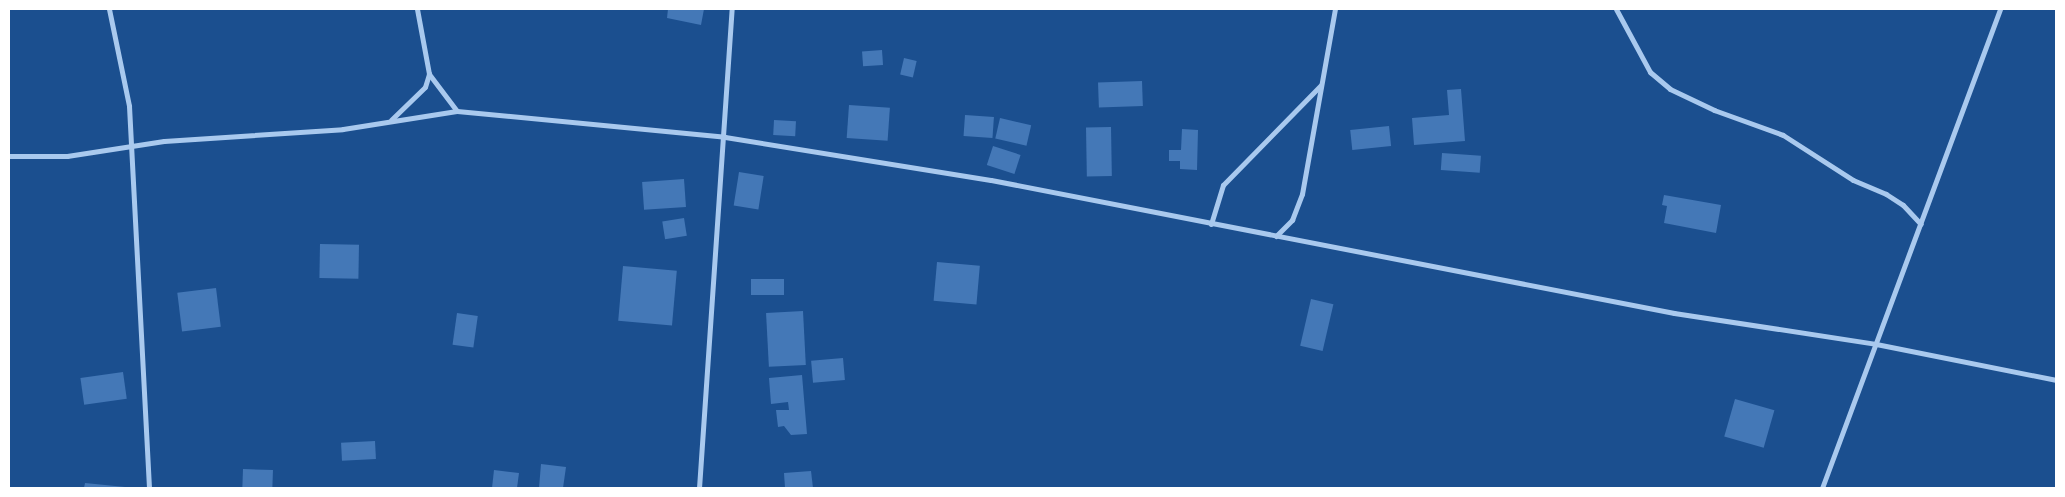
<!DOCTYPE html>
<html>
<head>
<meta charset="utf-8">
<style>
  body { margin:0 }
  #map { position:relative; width:2065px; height:497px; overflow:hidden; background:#1b4f8f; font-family:Roboto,sans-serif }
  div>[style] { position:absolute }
  .building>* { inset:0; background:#4478b7; transform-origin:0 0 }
  .minor>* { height:5px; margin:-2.5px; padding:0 2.5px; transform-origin:2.5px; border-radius:2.5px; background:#a9c9ee }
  span { translate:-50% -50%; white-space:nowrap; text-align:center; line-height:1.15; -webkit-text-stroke:4px #1b4f8f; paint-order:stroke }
  .frame { position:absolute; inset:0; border:10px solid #fff; pointer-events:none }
</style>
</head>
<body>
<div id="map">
  <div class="building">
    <i style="clip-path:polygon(668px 9px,704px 9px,701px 25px,667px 18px)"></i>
    <i style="left:882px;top:50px;width:15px;height:20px;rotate:86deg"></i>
    <i style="left:904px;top:58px;width:13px;height:17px;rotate:13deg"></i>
    <i style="left:1142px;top:81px;width:25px;height:44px;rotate:88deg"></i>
    <i style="clip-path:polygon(1461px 89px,1465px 141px,1414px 145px,1412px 118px,1449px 115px,1447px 90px)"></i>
    <i style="left:849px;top:105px;width:41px;height:33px;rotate:4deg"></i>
    <i style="left:965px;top:115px;width:29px;height:21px;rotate:4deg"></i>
    <i style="left:1000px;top:118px;width:32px;height:21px;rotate:13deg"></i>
    <i style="left:774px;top:120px;width:22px;height:15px;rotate:3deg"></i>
    <i style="left:1389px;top:126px;width:20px;height:39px;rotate:84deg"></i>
    <i style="left:1111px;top:127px;width:49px;height:25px;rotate:89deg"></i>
    <i style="clip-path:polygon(1182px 129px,1198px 130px,1197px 170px,1180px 169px,1180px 161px,1169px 161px,1169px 150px,1181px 150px)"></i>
    <i style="left:993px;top:146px;width:29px;height:20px;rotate:18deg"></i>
    <i style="left:1442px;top:153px;width:39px;height:17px;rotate:4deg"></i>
    <i style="left:739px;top:172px;width:25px;height:34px;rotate:9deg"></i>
    <i style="left:684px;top:179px;width:28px;height:42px;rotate:86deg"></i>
    <i style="clip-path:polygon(1664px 195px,1721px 205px,1716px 233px,1664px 223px,1667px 206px,1662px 205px)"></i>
    <i style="left:684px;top:218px;width:18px;height:22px;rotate:81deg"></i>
    <i style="left:320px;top:244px;width:39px;height:34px;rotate:1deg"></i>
    <i style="left:937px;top:262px;width:43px;height:39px;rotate:5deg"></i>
    <i style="left:623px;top:266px;width:54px;height:55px;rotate:5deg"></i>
    <i style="left:784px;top:279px;width:16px;height:33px;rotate:90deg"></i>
    <i style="left:216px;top:288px;width:39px;height:39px;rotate:83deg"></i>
    <i style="left:1311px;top:299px;width:23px;height:48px;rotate:13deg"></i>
    <i style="left:803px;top:311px;width:54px;height:37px;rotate:87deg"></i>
    <i style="left:457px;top:313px;width:21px;height:32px;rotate:8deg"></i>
    <i style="left:843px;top:358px;width:22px;height:32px;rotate:85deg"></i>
    <i style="left:123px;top:372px;width:27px;height:43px;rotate:82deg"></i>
    <i style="clip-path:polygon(802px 375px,807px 434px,791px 435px,784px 426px,778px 427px,776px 410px,789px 410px,788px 402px,771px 404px,769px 378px)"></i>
    <i style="left:1735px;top:399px;width:41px;height:39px;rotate:16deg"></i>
    <i style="left:375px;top:441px;width:18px;height:34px;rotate:87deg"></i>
    <i style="clip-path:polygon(541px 464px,566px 467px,563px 488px,539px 488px)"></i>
    <i style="left:243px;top:469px;width:30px;height:19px;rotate:2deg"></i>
    <i style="clip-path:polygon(494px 470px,519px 473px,517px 488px,492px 488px)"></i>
    <i style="clip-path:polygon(811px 471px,813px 488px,785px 488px,784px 473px)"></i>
    <i style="clip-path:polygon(85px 483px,125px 487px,125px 488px,84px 488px)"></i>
  </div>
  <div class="minor">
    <i style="left:109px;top:9px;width:99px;rotate:78.3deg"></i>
    <i style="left:129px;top:106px;width:383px;rotate:87deg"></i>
    <i style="left:417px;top:9px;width:66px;rotate:79.5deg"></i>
    <i style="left:429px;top:74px;width:46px;rotate:52.9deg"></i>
    <i style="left:1616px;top:9px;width:72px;rotate:61.6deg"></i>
    <i style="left:1650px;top:72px;width:26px;rotate:40deg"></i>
    <i style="left:1670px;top:89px;width:49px;rotate:25.5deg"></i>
    <i style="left:1714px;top:110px;width:73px;rotate:19.9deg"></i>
    <i style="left:1783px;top:135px;width:83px;rotate:32.7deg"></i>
    <i style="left:1853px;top:180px;width:36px;rotate:23deg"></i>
    <i style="left:1886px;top:194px;width:20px;rotate:33deg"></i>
    <i style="left:1903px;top:205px;width:26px;rotate:47deg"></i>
    <i style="left:391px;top:120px;width:47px;rotate:-44.1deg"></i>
    <i style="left:425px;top:87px;width:14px;rotate:-73deg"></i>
    <i style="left:9px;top:156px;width:58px"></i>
    <i style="left:67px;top:156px;width:98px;rotate:-8.8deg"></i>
    <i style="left:164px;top:141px;width:179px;rotate:-3.8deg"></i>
    <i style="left:343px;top:129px;width:115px;rotate:-9deg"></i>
    <i style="left:457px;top:111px;width:269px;rotate:5.5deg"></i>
    <i style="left:725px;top:137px;width:269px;rotate:9.2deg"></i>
    <i style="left:991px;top:180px;width:696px;rotate:11.02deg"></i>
    <i style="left:1674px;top:313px;width:204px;rotate:8.7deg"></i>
    <i style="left:1876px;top:344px;width:184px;rotate:11.3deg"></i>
    <i style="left:1211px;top:224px;width:41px;rotate:-72.9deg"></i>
    <i style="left:1223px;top:185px;width:140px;rotate:-45.6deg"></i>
    <i style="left:1276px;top:236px;width:23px;rotate:-45deg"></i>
    <i style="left:1292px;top:220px;width:28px;rotate:-69deg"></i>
    <i style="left:1302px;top:194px;width:188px;rotate:-79.9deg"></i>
    <i style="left:699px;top:488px;width:480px;rotate:-86.1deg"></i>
    <i style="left:1822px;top:488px;width:511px;rotate:-69.61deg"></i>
  </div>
  <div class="frame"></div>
</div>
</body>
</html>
